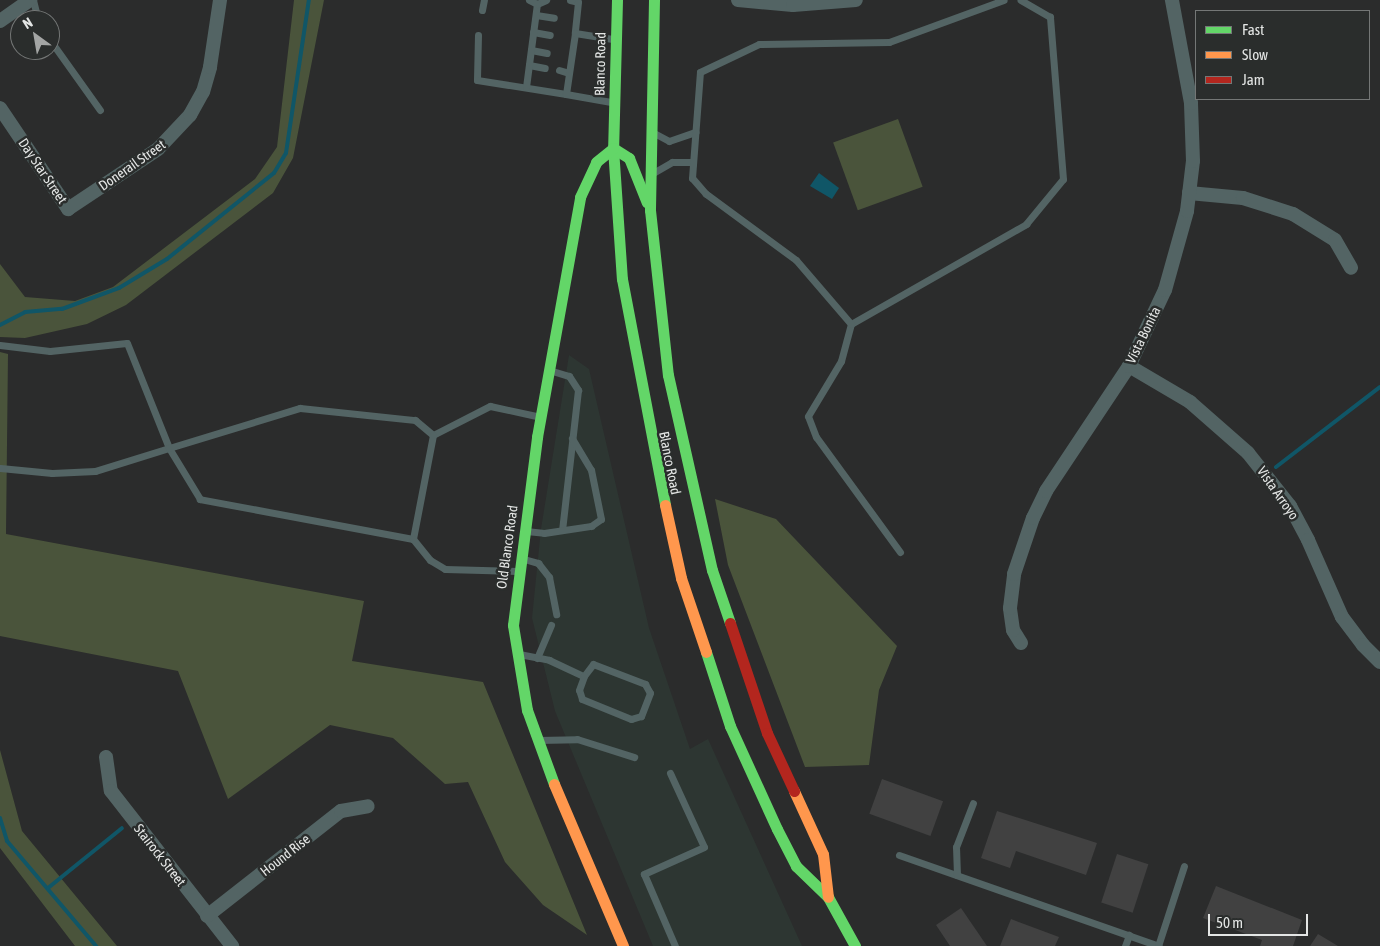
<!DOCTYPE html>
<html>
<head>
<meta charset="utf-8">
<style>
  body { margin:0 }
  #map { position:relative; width:1380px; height:946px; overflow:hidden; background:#2b2c2c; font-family:"Asap Condensed",sans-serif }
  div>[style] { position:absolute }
  .built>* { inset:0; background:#2d3632 }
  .green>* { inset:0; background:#4a543b; transform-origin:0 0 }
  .water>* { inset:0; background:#105667 }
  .stream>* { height:4px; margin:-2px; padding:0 2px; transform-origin:2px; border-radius:2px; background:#105667 }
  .building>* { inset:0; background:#414141; transform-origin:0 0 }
  .lane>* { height:7px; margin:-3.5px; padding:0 3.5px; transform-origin:3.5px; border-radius:3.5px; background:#536464 }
  .street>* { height:14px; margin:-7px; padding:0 7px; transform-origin:7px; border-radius:7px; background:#536464 }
  .fast>* { height:11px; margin:-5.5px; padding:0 5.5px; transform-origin:5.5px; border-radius:5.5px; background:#63d668 }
  .slow>* { height:11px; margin:-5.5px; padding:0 5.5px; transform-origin:5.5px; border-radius:5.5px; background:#ff974d }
  .jam>* { height:11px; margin:-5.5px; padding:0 5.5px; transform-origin:5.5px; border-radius:5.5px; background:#b3261e }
  span { translate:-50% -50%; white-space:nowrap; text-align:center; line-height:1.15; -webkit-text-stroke:5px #2a2d2c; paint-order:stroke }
  .street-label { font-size:14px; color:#e4e6e5 }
  .legend { position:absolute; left:1195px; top:10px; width:175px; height:90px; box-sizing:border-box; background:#2a2d2c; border:1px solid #747776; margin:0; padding:6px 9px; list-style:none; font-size:15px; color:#e4e6e5 }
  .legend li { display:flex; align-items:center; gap:10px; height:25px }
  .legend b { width:25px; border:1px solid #747776 }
  .north { position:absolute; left:10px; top:10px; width:50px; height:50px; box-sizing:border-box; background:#2a2d2c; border:1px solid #747776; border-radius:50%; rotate:328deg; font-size:14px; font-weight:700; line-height:20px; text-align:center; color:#e4e6e5 }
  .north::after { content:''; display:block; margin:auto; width:18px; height:22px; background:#a3a5a4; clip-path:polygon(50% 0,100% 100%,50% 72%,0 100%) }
  .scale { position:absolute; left:1208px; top:914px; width:100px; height:22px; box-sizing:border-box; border:2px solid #e4e6e5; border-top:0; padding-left:6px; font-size:15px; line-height:18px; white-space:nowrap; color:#e4e6e5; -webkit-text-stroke:4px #2a2d2c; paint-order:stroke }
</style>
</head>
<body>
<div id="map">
  <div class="built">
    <i style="clip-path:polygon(569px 355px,589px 369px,649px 628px,690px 749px,708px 739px,802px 946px,653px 946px,555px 711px,532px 618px,541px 529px)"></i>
  </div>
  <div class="green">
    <i style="clip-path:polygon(294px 0,324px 0,293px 158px,273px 193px,126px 305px,87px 324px,25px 338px,0 337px,0 264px,25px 297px,75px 301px,113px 287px,255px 179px,277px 147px)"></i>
    <i style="left:898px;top:119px;width:72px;height:69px;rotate:70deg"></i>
    <i style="clip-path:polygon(0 352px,8px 354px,6px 534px,364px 601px,352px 661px,483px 682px,587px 935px,543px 905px,505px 862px,468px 782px,445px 784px,393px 738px,330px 725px,228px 799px,178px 671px,0 636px)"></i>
    <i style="clip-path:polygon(715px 499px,776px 519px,897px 646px,879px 690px,869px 765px,805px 767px,728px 565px)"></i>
    <i style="clip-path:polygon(0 750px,22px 831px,117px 946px,75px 946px,0 848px)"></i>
  </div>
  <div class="water">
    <i style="clip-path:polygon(819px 173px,839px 188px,832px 199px,810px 186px)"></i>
  </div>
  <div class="stream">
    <i style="left:0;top:325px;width:28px;rotate:-27deg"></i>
    <i style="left:25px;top:312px;width:37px;rotate:-5deg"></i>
    <i style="left:62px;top:309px;width:61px;rotate:-20.2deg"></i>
    <i style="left:119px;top:288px;width:56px;rotate:-31.1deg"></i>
    <i style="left:167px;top:259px;width:137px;rotate:-38.8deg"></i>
    <i style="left:274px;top:173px;width:23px;rotate:-59deg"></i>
    <i style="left:286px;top:153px;width:155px;rotate:-81.5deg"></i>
    <i style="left:1276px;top:467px;width:131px;rotate:-37.6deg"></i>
    <i style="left:0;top:818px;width:24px;rotate:73deg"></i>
    <i style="left:7px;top:841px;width:138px;rotate:49.7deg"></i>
    <i style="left:48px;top:888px;width:95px;rotate:-39deg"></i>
  </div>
  <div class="building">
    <i style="left:882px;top:779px;width:65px;height:37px;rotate:20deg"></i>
    <i style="clip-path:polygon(997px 811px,1097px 843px,1086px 875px,1016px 851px,1010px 868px,981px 858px)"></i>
    <i style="left:1117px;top:854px;width:33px;height:51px;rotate:18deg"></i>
    <i style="clip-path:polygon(1216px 886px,1302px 920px,1293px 946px,1260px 946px,1262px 940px,1203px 918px)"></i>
    <i style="clip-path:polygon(961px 908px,987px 946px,950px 946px,936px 925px)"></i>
    <i style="clip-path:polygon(1011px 919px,1059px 937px,1055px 946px,1000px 946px)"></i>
    <i style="clip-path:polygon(1318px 934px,1338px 946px,1310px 946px)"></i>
  </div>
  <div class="lane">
    <i style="left:33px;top:0;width:21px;rotate:76deg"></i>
    <i style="left:570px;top:0;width:8px;rotate:14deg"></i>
    <i style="left:578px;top:2px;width:31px;rotate:96deg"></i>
    <i style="left:537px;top:4px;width:10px;rotate:-24deg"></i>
    <i style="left:482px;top:10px;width:10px;rotate:-79deg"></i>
    <i style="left:536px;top:15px;width:18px;rotate:9deg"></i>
    <i style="left:533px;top:32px;width:17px;rotate:10deg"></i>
    <i style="left:478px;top:35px;width:45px;rotate:91.3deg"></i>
    <i style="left:477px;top:80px;width:90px;rotate:8.9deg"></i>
    <i style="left:50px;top:40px;width:86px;rotate:54.5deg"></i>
    <i style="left:531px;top:50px;width:16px;rotate:11deg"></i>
    <i style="left:529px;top:65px;width:16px;rotate:11deg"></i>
    <i style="left:559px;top:70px;width:10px;rotate:17deg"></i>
    <i style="left:526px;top:87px;width:84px;rotate:-82.5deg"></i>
    <i style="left:537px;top:4px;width:9px;rotate:-153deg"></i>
    <i style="left:611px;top:102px;width:46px;rotate:-169.9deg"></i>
    <i style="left:566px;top:94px;width:62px;rotate:-81.6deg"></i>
    <i style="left:575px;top:33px;width:38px;rotate:9deg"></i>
    <i style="left:654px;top:133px;width:17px;rotate:28deg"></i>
    <i style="left:669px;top:141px;width:28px;rotate:-19deg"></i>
    <i style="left:653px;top:173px;width:22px;rotate:-30deg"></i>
    <i style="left:672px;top:162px;width:21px"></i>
    <i style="left:851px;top:324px;width:202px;rotate:-29.7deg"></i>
    <i style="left:1026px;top:224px;width:58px;rotate:-50.6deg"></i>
    <i style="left:1063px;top:179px;width:163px;rotate:-94.6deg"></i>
    <i style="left:1050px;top:17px;width:34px;rotate:-150deg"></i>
    <i style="left:0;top:345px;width:50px;rotate:6.8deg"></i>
    <i style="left:50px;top:351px;width:77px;rotate:-5.9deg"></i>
    <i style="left:127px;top:343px;width:113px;rotate:68.2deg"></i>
    <i style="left:169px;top:448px;width:77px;rotate:162.7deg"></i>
    <i style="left:95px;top:471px;width:43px;rotate:177.3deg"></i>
    <i style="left:52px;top:473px;width:52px;rotate:-174.5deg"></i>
    <i style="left:549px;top:370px;width:21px;rotate:17deg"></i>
    <i style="left:569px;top:376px;width:17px;rotate:57deg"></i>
    <i style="left:578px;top:390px;width:141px;rotate:96.5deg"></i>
    <i style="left:433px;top:435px;width:64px;rotate:-27deg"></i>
    <i style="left:490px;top:406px;width:52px;rotate:12.2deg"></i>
    <i style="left:526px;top:531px;width:18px;rotate:6deg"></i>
    <i style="left:544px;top:533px;width:48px;rotate:-8.5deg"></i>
    <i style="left:591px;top:526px;width:12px;rotate:-35deg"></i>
    <i style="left:601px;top:519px;width:50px;rotate:-101.5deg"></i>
    <i style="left:591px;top:470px;width:37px;rotate:-121deg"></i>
    <i style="left:413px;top:539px;width:217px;rotate:-169.4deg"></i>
    <i style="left:200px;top:499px;width:60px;rotate:-121.3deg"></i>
    <i style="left:169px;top:448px;width:137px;rotate:-17deg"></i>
    <i style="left:300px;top:408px;width:116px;rotate:6deg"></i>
    <i style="left:415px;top:420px;width:23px;rotate:40deg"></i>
    <i style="left:433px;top:435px;width:106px;rotate:100.9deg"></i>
    <i style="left:413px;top:539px;width:27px;rotate:51deg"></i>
    <i style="left:430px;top:560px;width:17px;rotate:31deg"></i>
    <i style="left:445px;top:569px;width:74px;rotate:1.5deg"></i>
    <i style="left:900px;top:552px;width:142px;rotate:-126.1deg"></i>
    <i style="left:816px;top:437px;width:22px;rotate:-111deg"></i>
    <i style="left:808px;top:416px;width:64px;rotate:-59deg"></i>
    <i style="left:841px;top:361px;width:38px;rotate:-75deg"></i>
    <i style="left:851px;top:324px;width:84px;rotate:-130.7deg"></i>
    <i style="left:796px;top:260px;width:112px;rotate:-143.7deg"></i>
    <i style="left:706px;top:194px;width:21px;rotate:-131deg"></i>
    <i style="left:692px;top:178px;width:106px;rotate:-85.7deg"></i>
    <i style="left:700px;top:72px;width:65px;rotate:-25.4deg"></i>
    <i style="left:759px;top:44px;width:130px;rotate:-0.9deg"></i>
    <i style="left:889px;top:42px;width:122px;rotate:-20.1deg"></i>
    <i style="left:524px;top:559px;width:15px;rotate:16deg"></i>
    <i style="left:538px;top:563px;width:18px;rotate:52deg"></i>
    <i style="left:549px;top:577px;width:38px;rotate:79deg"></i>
    <i style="left:519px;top:654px;width:31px;rotate:11deg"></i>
    <i style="left:549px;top:660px;width:38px;rotate:25deg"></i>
    <i style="left:584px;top:676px;width:15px;rotate:-53deg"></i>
    <i style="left:593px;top:664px;width:56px;rotate:21deg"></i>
    <i style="left:645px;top:684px;width:10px;rotate:61deg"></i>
    <i style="left:650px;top:693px;width:25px;rotate:111deg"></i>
    <i style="left:641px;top:716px;width:10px;rotate:163deg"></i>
    <i style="left:631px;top:719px;width:53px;rotate:-157.8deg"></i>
    <i style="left:582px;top:699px;width:9px;rotate:-108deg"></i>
    <i style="left:579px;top:690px;width:15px;rotate:-70deg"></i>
    <i style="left:537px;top:658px;width:36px;rotate:-67deg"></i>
    <i style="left:538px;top:740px;width:39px;rotate:-1deg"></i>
    <i style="left:577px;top:739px;width:60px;rotate:17.5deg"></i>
    <i style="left:670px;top:773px;width:81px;rotate:65.3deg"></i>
    <i style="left:704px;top:847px;width:66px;rotate:155.8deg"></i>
    <i style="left:644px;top:874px;width:78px;rotate:66.7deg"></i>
    <i style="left:899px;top:855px;width:275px;rotate:19.3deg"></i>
    <i style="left:957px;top:875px;width:28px;rotate:-92deg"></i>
    <i style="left:956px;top:847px;width:47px;rotate:-68.9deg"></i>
    <i style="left:1125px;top:946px;width:12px;rotate:-70deg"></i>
    <i style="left:1158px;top:946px;width:84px;rotate:-72deg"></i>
  </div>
  <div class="street">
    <i style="left:738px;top:0;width:55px;rotate:5.2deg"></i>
    <i style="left:793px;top:5px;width:63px;rotate:-4.5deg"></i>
    <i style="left:0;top:21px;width:37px;rotate:-35deg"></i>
    <i style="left:0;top:108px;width:122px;rotate:56deg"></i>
    <i style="left:68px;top:209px;width:108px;rotate:-33.7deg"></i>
    <i style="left:158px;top:149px;width:47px;rotate:-46.7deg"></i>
    <i style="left:190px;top:115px;width:26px;rotate:-61deg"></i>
    <i style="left:203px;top:92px;width:26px;rotate:-74deg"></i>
    <i style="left:210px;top:67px;width:68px;rotate:-81.5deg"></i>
    <i style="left:1189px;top:193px;width:54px;rotate:5.3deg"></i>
    <i style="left:1243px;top:198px;width:52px;rotate:17.7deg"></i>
    <i style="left:1293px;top:214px;width:49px;rotate:31.8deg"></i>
    <i style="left:1335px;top:240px;width:32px;rotate:60deg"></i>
    <i style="left:1129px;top:366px;width:71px;rotate:30.5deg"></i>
    <i style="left:1190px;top:402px;width:77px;rotate:41.3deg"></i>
    <i style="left:1248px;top:453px;width:68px;rotate:51.6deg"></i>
    <i style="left:1290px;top:506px;width:38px;rotate:62deg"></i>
    <i style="left:1308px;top:540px;width:84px;rotate:66.2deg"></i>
    <i style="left:1342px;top:617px;width:35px;rotate:53deg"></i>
    <i style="left:1363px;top:645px;width:24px;rotate:45deg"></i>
    <i style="left:1021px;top:643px;width:15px;rotate:-122deg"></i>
    <i style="left:1013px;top:630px;width:22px;rotate:-98deg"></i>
    <i style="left:1010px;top:608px;width:34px;rotate:-83deg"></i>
    <i style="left:1014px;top:574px;width:59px;rotate:-71.3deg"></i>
    <i style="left:1033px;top:518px;width:30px;rotate:-64deg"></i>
    <i style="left:1046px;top:491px;width:150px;rotate:-56.4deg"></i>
    <i style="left:1129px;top:366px;width:84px;rotate:-64.7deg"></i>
    <i style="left:1165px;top:290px;width:82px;rotate:-74.4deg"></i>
    <i style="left:1187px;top:211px;width:50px;rotate:-83.2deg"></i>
    <i style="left:1193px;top:161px;width:58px;rotate:-92deg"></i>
    <i style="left:1191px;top:103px;width:105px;rotate:-100.5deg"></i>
    <i style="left:106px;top:757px;width:34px;rotate:82deg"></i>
    <i style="left:111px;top:791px;width:197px;rotate:52deg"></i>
    <i style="left:207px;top:916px;width:170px;rotate:-38.1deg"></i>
    <i style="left:341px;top:811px;width:27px;rotate:-10deg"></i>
  </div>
  <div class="fast">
    <i style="left:617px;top:0;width:148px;rotate:91.5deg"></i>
    <i style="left:613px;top:148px;width:131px;rotate:86.1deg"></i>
    <i style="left:622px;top:279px;width:230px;rotate:79.2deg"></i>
    <i style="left:654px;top:0;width:210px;rotate:91.1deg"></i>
    <i style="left:650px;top:210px;width:166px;rotate:83.8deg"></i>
    <i style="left:668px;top:375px;width:200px;rotate:77.3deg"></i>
    <i style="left:712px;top:570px;width:56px;rotate:71.2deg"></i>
    <i style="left:613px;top:148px;width:19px;rotate:32deg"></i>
    <i style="left:629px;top:158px;width:48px;rotate:68.2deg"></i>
    <i style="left:706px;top:652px;width:78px;rotate:72deg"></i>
    <i style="left:730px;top:726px;width:113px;rotate:65.5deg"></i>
    <i style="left:777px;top:829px;width:42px;rotate:62.8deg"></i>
    <i style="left:796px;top:866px;width:45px;rotate:44.1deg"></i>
    <i style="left:828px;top:897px;width:56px;rotate:61.1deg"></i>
    <i style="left:554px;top:784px;width:79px;rotate:-110deg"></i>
    <i style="left:527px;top:710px;width:86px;rotate:-99.4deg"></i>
    <i style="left:513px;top:625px;width:190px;rotate:-82.7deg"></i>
    <i style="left:537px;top:437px;width:244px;rotate:-79.8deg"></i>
    <i style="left:580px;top:197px;width:38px;rotate:-65deg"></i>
    <i style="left:596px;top:162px;width:22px;rotate:-39deg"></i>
  </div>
  <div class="slow">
    <i style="left:665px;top:505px;width:75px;rotate:77.6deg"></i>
    <i style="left:681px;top:578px;width:78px;rotate:71.3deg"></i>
    <i style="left:554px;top:784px;width:176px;rotate:66.9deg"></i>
    <i style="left:794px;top:791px;width:69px;rotate:65.3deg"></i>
    <i style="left:823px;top:854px;width:43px;rotate:83.4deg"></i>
  </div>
  <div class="jam">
    <i style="left:730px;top:623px;width:116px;rotate:71.4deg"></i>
    <i style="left:767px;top:733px;width:64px;rotate:65deg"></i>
  </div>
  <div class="street-label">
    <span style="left:600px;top:64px;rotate:-89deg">Blanco Road</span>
    <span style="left:132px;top:165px;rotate:-35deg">Donerail Street</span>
    <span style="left:43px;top:171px;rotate:56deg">Day Star Street</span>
    <span style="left:1143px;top:335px;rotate:-64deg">Vista Bonita</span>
    <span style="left:670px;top:463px;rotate:79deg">Blanco Road</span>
    <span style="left:1278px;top:493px;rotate:55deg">Vista Arroyo</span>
    <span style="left:507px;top:547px;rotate:-82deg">Old Blanco Road</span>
    <span style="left:160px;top:855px;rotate:52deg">Stairock Street</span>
    <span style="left:285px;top:855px;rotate:-38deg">Hound Rise</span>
  </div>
  <ul class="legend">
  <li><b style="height:6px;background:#63d668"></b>Fast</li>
  <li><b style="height:6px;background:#ff974d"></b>Slow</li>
  <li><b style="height:6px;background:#b3261e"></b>Jam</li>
  </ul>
  <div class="north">N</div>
  <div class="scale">50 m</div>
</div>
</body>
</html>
